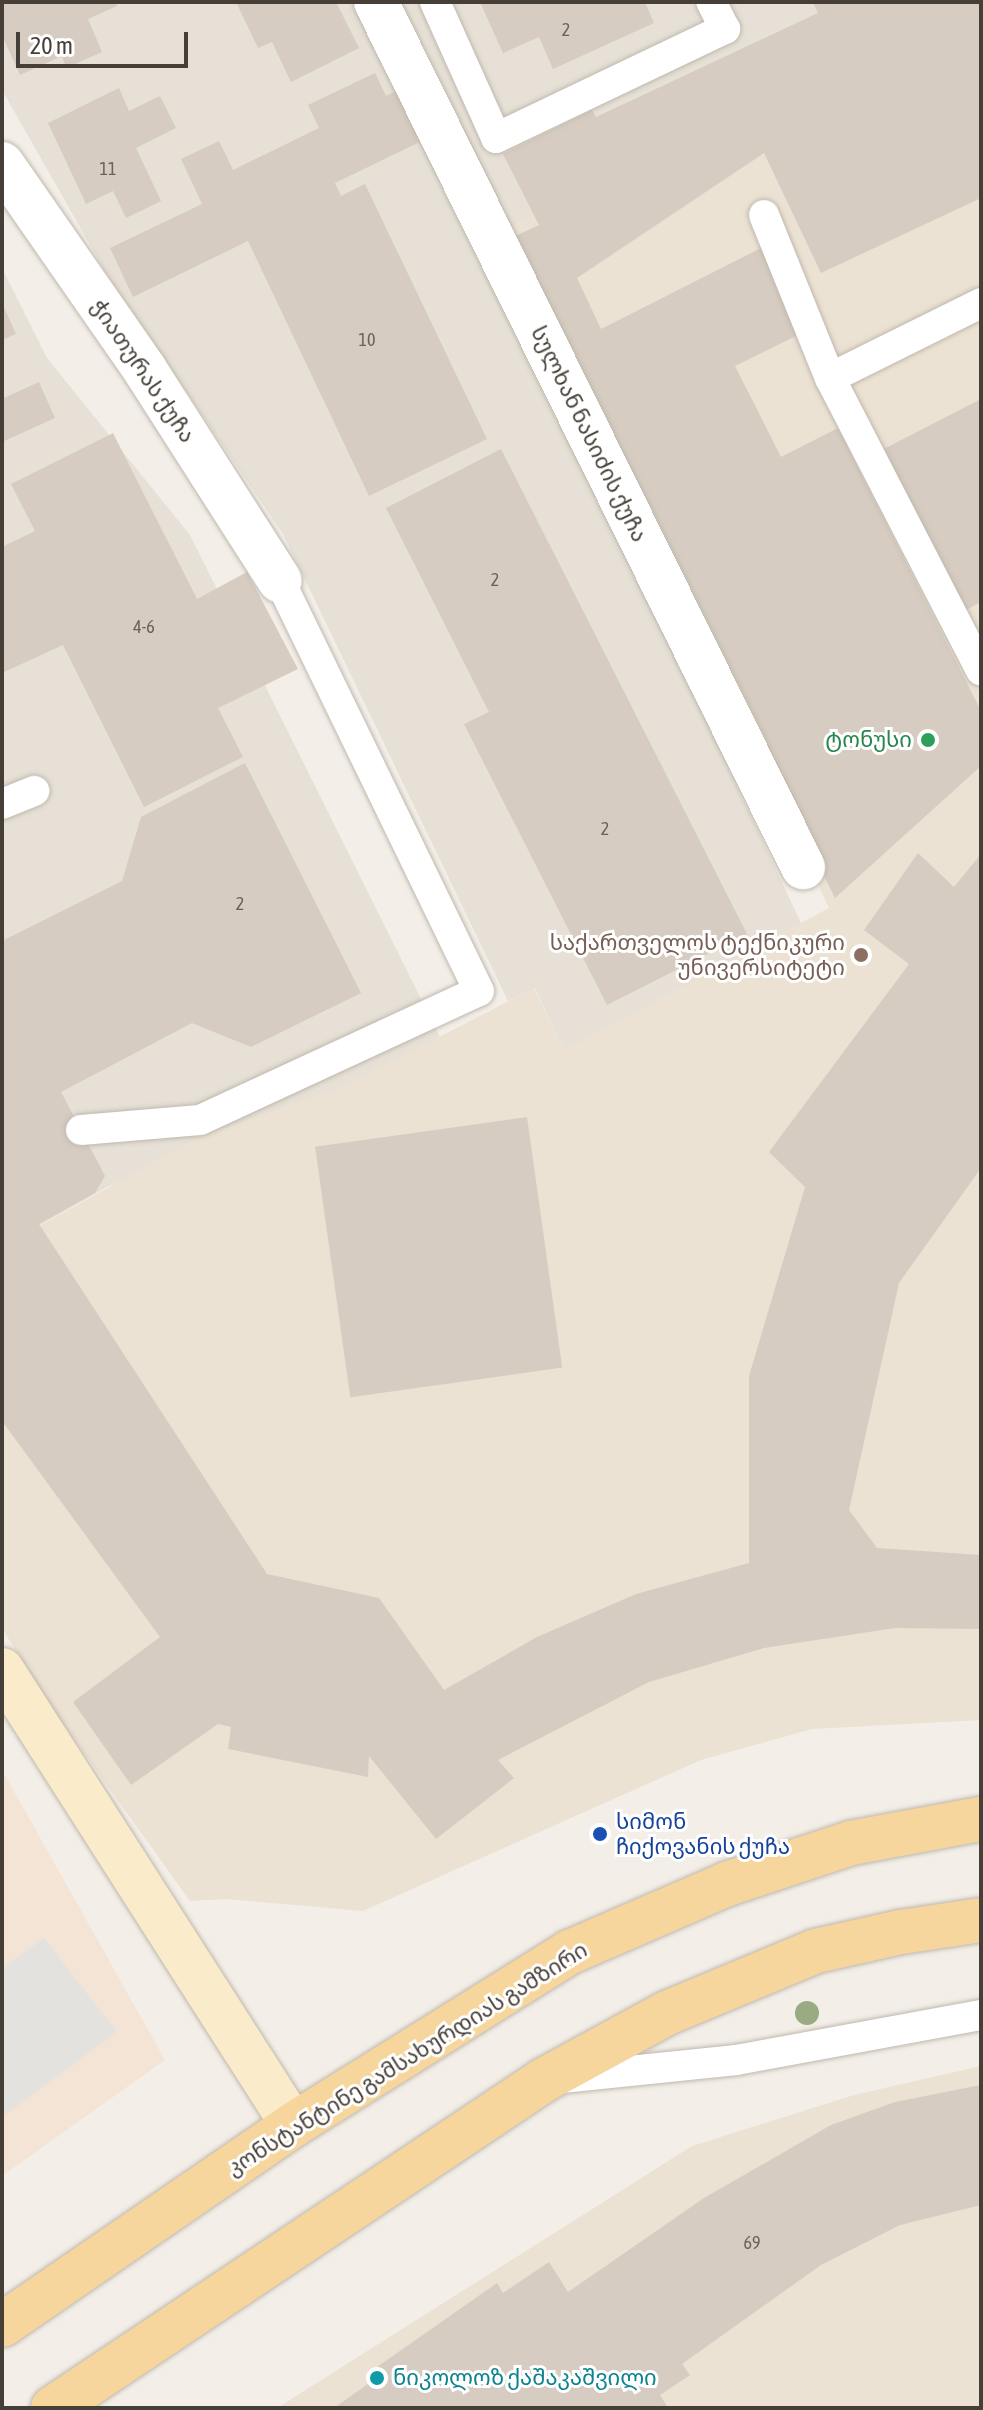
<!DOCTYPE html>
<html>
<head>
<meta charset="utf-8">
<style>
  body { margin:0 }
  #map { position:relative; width:983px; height:2410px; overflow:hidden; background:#f3efe8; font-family:"Asap Condensed","Noto Sans Georgian",sans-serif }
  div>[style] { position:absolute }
  .residential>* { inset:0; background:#e6e0d6 }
  .commercial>* { inset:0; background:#f3e4d5 }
  .education>* { inset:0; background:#ebe2d3 }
  .parking>* { inset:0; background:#e4e2df }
  .building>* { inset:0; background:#d6ccc1; transform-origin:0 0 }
  .roads { filter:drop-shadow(0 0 2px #c0b8ae) drop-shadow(0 0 2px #c0b8ae) }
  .lane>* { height:30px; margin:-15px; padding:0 15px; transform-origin:15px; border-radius:15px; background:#fff }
  .street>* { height:44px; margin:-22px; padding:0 22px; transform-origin:22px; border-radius:22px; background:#fff }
  .secondary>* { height:44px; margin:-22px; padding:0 22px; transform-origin:22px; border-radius:22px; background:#faebca }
  .primary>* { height:44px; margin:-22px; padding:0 22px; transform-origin:22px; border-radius:22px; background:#f6d69d }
  .trees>* { width:24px; height:24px; margin:-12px; border-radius:50%; background:#98ab82 }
  .dots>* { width:22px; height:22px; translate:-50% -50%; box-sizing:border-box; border:4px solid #fff; border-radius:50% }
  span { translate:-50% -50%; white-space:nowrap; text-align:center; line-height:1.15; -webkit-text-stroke:6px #fff; paint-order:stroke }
  .number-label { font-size:18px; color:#69625a }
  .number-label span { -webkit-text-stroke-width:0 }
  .street-label { font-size:22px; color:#453f37 }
  .leisure-label { font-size:22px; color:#27864d }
  .right { translate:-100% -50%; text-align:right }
  .education-label { font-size:22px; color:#785e54 }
  .transit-label { font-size:22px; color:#164399 }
  .left { translate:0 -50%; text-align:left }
  .culture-label { font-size:22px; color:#0d838f }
  .frame { position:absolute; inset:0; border:4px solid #453f37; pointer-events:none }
  .scale { position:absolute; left:16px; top:32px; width:172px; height:36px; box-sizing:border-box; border:4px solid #453f37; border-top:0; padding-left:10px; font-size:24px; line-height:28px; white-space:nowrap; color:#453f37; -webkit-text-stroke:6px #fff; paint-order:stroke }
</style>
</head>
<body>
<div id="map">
  <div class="residential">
    <i style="clip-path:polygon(2px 2px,366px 2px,444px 160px,801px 923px,564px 1051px,535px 988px,508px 1001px,283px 534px,106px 273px,2px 90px)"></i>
    <i style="clip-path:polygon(397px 2px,954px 2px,506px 230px)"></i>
    <i style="clip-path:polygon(2px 268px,47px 358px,190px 535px,440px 1037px,344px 1086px,107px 1187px,2px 1247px)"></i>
  </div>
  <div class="commercial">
    <i style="clip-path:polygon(2px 1770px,165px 2060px,2px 2176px)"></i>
  </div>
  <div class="education">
    <i style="clip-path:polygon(954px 2px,981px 2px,981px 1720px,812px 1729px,701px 1760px,363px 1911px,227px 1899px,190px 1901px,43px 1696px,2px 1628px,2px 1247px,197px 1138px,344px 1086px,534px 988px,564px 1050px,829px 908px,506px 230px)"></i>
    <i style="clip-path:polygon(981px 2066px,981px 2408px,277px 2408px,692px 2146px,854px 2095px)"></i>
  </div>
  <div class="parking">
    <i style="clip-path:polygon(44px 1938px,117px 2032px,2px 2117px,2px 1968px)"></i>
  </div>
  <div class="building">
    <i style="clip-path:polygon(2px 2px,115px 2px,117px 6px,88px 19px,102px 52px,66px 68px,62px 56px,20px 75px,2px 35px)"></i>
    <i style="clip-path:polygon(236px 2px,336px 2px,359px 48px,291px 82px,272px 42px,258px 48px)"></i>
    <i style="clip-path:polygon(480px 2px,645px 2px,654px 23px,553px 69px,539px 37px,503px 53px)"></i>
    <i style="clip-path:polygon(813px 2px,981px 2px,981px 198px,821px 273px,764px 153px,577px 278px,601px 329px,767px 245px,810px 329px,735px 366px,781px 457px,838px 428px,981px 711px,981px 766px,835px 898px,511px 238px,539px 225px,503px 154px,592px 110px,596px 117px,818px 13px)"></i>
    <i style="clip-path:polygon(375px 73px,386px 96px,403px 88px,428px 138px,335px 183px,341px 196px,365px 184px,487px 439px,369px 496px,248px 241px,133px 297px,110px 248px,202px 204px,181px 159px,219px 141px,233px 170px,319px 128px,308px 105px)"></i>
    <i style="clip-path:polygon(119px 88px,129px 111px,160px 96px,176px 128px,136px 148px,161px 201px,126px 218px,113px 191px,86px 204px,48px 123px)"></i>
    <i style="clip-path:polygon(2px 303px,16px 334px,2px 340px)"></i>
    <i style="clip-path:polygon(39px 382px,55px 418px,2px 442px,2px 399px)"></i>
    <i style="clip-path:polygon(981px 399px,981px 602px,960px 613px,878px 452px)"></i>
    <i style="clip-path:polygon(113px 433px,197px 599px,247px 572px,298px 669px,218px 708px,243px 757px,144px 807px,63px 645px,2px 673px,2px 547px,35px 531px,11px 484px)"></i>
    <i style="clip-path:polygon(501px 449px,747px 934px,607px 1005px,464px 724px,489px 712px,386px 508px)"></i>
    <i style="clip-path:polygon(245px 763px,361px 993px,251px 1047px,192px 1023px,61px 1092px,105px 1176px,95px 1193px,39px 1224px,267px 1574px,379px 1598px,444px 1690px,537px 1637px,636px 1594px,749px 1563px,749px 1376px,805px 1187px,769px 1152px,909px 964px,864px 930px,918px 853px,954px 887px,981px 854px,981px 1168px,899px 1283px,849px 1510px,877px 1548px,981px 1555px,981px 1629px,895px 1628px,764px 1648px,649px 1682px,498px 1760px,514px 1778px,436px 1839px,369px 1756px,368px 1777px,228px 1749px,231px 1727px,218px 1724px,131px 1785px,73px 1702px,160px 1637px,2px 1421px,2px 941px,122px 881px,141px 817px)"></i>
    <i style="left:527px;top:1117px;width:253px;height:214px;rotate:82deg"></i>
    <i style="clip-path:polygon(981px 2085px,981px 2205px,900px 2225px,821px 2265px,682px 2364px,690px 2375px,660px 2395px,668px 2408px,334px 2408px,382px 2374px,377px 2367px,497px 2283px,503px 2293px,549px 2262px,568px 2292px,704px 2198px,831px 2125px,895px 2102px)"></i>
  </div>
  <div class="roads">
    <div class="lane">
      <i style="left:435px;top:2px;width:149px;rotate:65.8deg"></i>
      <i style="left:496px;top:138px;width:254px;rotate:-25.5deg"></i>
      <i style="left:725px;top:29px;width:30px;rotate:-117deg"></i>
      <i style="left:764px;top:215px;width:176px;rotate:68deg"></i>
      <i style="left:830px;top:378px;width:329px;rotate:62.7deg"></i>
      <i style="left:830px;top:378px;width:169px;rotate:-26.4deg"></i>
      <i style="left:2px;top:804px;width:35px;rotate:-22deg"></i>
      <i style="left:81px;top:1130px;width:119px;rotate:-4.8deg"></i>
      <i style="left:200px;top:1120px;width:307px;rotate:-24.8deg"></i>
      <i style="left:479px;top:991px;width:456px;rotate:-115.9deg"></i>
      <i style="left:562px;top:2078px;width:175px;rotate:-5.9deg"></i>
      <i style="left:736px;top:2060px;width:249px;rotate:-10.4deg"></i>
    </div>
    <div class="street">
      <i style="left:376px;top:2px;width:965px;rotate:63.73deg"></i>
      <i style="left:2px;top:164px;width:251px;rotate:55.2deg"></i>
      <i style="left:145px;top:370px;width:250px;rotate:57.4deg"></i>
    </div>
    <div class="secondary">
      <i style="left:2px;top:1670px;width:540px;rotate:57.4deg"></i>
    </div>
    <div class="primary">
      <i style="left:2px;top:2325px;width:353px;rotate:-34.5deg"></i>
      <i style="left:293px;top:2125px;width:327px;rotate:-32deg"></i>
      <i style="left:570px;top:1952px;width:171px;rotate:-23.4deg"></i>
      <i style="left:727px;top:1884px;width:131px;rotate:-18.3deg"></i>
      <i style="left:851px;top:1843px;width:132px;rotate:-10.5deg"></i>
      <i style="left:53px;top:2408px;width:590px;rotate:-33.74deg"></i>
      <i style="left:544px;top:2080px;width:140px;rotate:-28.6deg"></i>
      <i style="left:667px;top:2013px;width:161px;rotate:-22.6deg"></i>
      <i style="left:816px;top:1951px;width:87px;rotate:-12.6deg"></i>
      <i style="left:901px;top:1932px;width:81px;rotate:-8.5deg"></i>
    </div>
  </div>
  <div class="trees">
    <i style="left:807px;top:2013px"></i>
  </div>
  <div class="dots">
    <i style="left:928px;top:740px;background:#2e9e5b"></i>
    <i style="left:861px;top:955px;background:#8d6e63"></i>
    <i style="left:600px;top:1834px;background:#1a4fb4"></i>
    <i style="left:377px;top:2378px;background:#0f9aa8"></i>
  </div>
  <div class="number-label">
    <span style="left:566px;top:30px">2</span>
    <span style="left:108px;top:169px">11</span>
    <span style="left:367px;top:340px">10</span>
    <span style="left:495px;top:580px">2</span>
    <span style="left:144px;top:627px">4-6</span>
    <span style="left:605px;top:829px">2</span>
    <span style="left:240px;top:904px">2</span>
    <span style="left:752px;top:2243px">69</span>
  </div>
  <div class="street-label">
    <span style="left:143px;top:371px;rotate:56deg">ჭიათურას ქუჩა</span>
    <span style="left:589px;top:434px;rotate:64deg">სულხან ნასიძის ქუჩა</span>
    <span style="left:407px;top:2059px;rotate:-32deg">კონსტანტინე გამსახურდიას გამზირი</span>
  </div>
  <div class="leisure-label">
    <span class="right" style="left:912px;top:740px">ტონუსი</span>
  </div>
  <div class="education-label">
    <span class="right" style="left:845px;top:955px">საქართველოს ტექნიკური<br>უნივერსიტეტი</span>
  </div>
  <div class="transit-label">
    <span class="left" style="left:616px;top:1834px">სიმონ<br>ჩიქოვანის ქუჩა</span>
  </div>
  <div class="culture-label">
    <span class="left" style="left:393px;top:2378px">ნიკოლოზ ქაშაკაშვილი</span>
  </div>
  <div class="frame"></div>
  <div class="scale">20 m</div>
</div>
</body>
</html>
